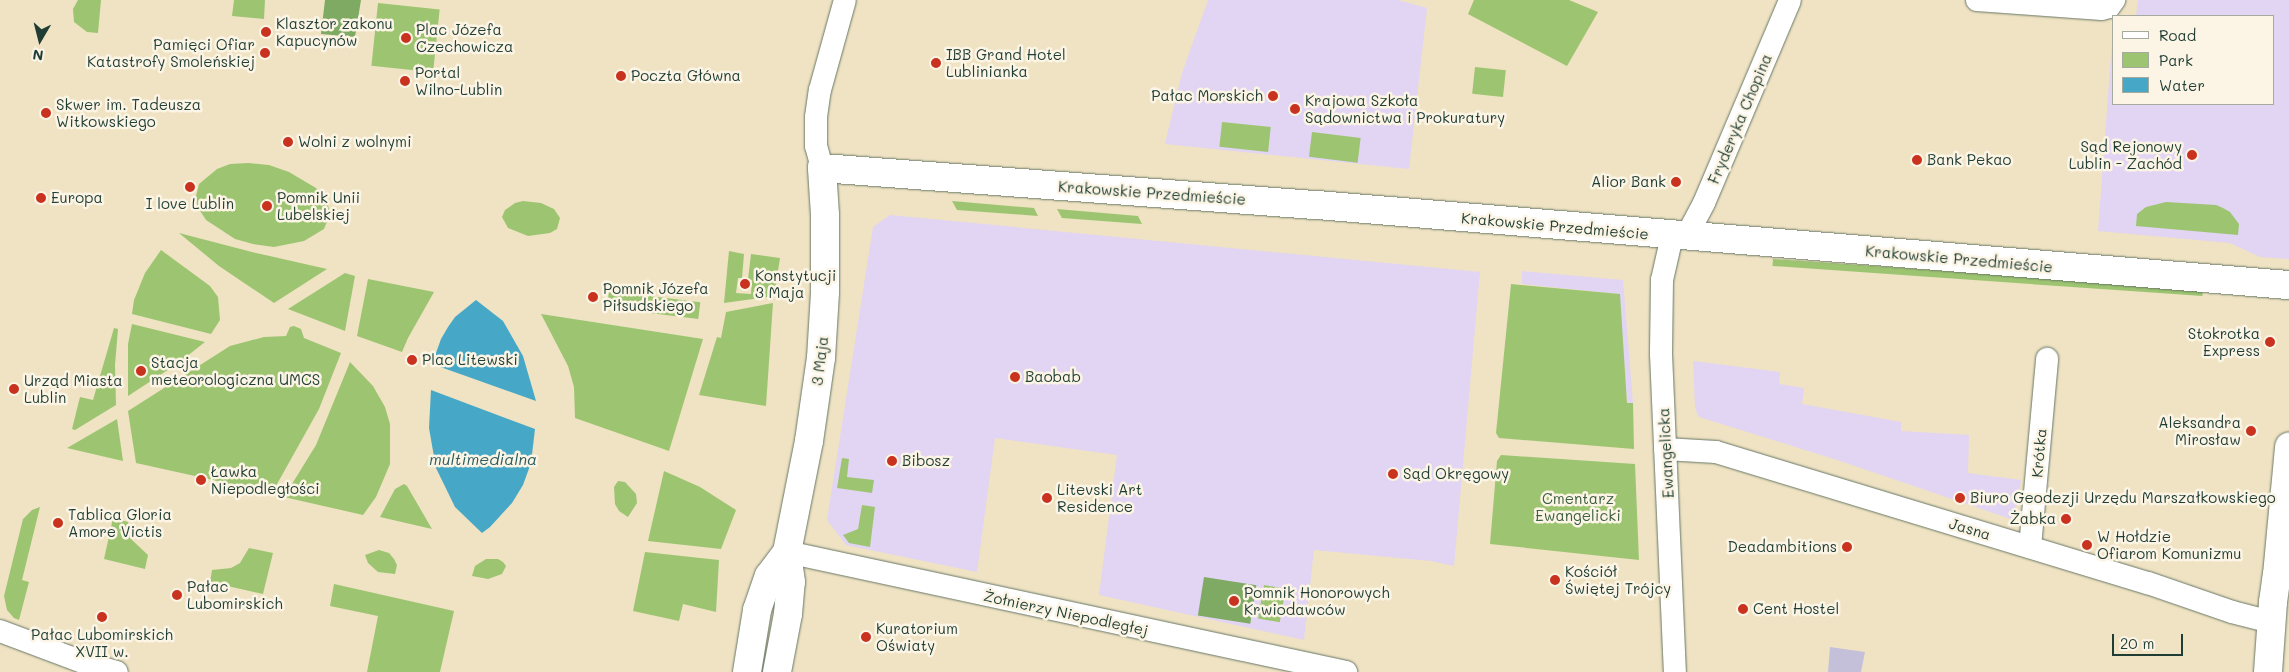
<!DOCTYPE html>
<html>
<head>
<meta charset="utf-8">
<style>
  body { margin:0 }
  #map { position:relative; width:2289px; height:672px; overflow:hidden; background:#efe3c3; font-family:Mali,sans-serif }
  div>[style] { position:absolute }
  .built>* { inset:0; background:#e2d4f3 }
  .industrial>* { inset:0; background:#c5c0da }
  .green>* { inset:0; background:#9dc571; transform-origin:0 0 }
  .forest>* { inset:0; background:#7eaa63; transform-origin:0 0 }
  .water>* { inset:0; background:#46a8c6 }
  .roads { filter:drop-shadow(0 0 1px #687766) drop-shadow(0 0 1px #687766) }
  .minor>* { height:22px; margin:-11px; padding:0 11px; transform-origin:11px; border-radius:11px; background:#fff }
  .tertiary>* { height:28px; margin:-14px; padding:0 14px; transform-origin:14px; border-radius:14px; background:#fff }
  .dots>* { width:14px; height:14px; translate:-50% -50%; box-sizing:border-box; border:2px solid #fcf5e5; border-radius:50% }
  span { translate:-50% -50%; white-space:nowrap; text-align:center; line-height:1.15; -webkit-text-stroke:5px #fcf5e5; paint-order:stroke }
  .poi-label { font-size:15px; color:#1f3d34 }
  .left { translate:0 -50%; text-align:left }
  .right { translate:-100% -50%; text-align:right }
  .street-label { font-size:15px; color:#1f3d34 }
  .park-label { font-size:15px; color:#3e5f43 }
  .water-label { font-size:16px; color:#2b5d60; font-style:italic }
  .legend { position:absolute; left:2112px; top:15px; width:162px; height:90px; box-sizing:border-box; background:#fcf5e5; border:1px solid #a4ab9e; margin:0; padding:6px 9px; list-style:none; font-size:15px; color:#1f3d34 }
  .legend li { display:flex; align-items:center; gap:10px; height:25px }
  .legend b { width:25px; border:1px solid #a4ab9e }
  .north { position:absolute; left:15px; top:15px; width:50px; height:50px; -webkit-text-stroke:4px #fcf5e5; paint-order:stroke; rotate:188deg; font-size:14px; font-weight:700; line-height:20px; text-align:center; color:#1f3d34 }
  .north::after { content:''; display:block; margin:auto; width:18px; height:22px; background:#1f3d34; clip-path:polygon(50% 0,100% 100%,50% 72%,0 100%) }
  .scale { position:absolute; left:2112px; top:634px; width:71px; height:22px; box-sizing:border-box; border:2px solid #1f3d34; border-top:0; padding-left:6px; font-size:15px; line-height:18px; white-space:nowrap; color:#1f3d34; -webkit-text-stroke:4px #fcf5e5; paint-order:stroke }
</style>
</head>
<body>
<div id="map">
  <div class="built">
    <i style="clip-path:polygon(1208px 0,1398px 0,1427px 8px,1409px 169px,1165px 144px,1182px 73px)"></i>
    <i style="clip-path:polygon(2138px 0,2289px 0,2289px 259px,2260px 257px,2230px 243px,2098px 231px,2113px 28px,2113px 104px,2273px 104px,2273px 16px,2136px 16px)"></i>
    <i style="clip-path:polygon(890px 215px,1480px 272px,1454px 566px,1431px 561px,1314px 550px,1304px 640px,1099px 595px,1117px 455px,995px 438px,977px 572px,846px 545px,827px 520px,873px 227px)"></i>
    <i style="clip-path:polygon(1522px 271px,1623px 280px,1633px 403px,1627px 403px,1619px 294px,1522px 284px)"></i>
    <i style="clip-path:polygon(1693px 361px,1780px 372px,1779px 384px,1804px 388px,1802px 404px,1901px 422px,1901px 431px,1969px 435px,1968px 473px,2021px 480px,2018px 502px,2011px 519px,1837px 460px,1699px 417px,1695px 408px)"></i>
  </div>
  <div class="industrial">
    <i style="clip-path:polygon(1830px 647px,1865px 652px,1861px 672px,1828px 672px)"></i>
  </div>
  <div class="green">
    <i style="clip-path:polygon(78px 0,101px 0,98px 33px,87px 32px,74px 22px,73px 9px)"></i>
    <i style="clip-path:polygon(234px 0,265px 0,264px 19px,232px 16px)"></i>
    <i style="clip-path:polygon(1474px 0,1569px 0,1598px 12px,1567px 66px,1468px 14px)"></i>
    <i style="left:378px;top:3px;width:62px;height:63px;rotate:6deg"></i>
    <i style="left:1475px;top:67px;width:31px;height:27px;rotate:6deg"></i>
    <i style="left:1222px;top:122px;width:49px;height:25px;rotate:6deg"></i>
    <i style="left:1312px;top:132px;width:49px;height:25px;rotate:7deg"></i>
    <i style="clip-path:polygon(248px 163px,269px 165px,289px 172px,316px 188px,328px 205px,330px 214px,324px 229px,304px 241px,274px 247px,253px 244px,235px 239px,206px 220px,197px 206px,196px 196px,199px 184px,217px 169px,230px 164px)"></i>
    <i style="clip-path:polygon(523px 201px,541px 203px,554px 209px,560px 218px,557px 229px,550px 233px,528px 236px,508px 228px,502px 217px,505px 210px,515px 203px)"></i>
    <i style="clip-path:polygon(952px 201px,1034px 208px,1038px 216px,957px 210px)"></i>
    <i style="clip-path:polygon(2166px 202px,2216px 205px,2223px 208px,2230px 212px,2239px 224px,2238px 235px,2136px 226px,2137px 214px,2146px 207px)"></i>
    <i style="clip-path:polygon(1057px 209px,1138px 216px,1142px 224px,1062px 218px)"></i>
    <i style="clip-path:polygon(179px 233px,252px 252px,327px 269px,274px 303px,219px 266px)"></i>
    <i style="clip-path:polygon(161px 250px,210px 286px,218px 297px,220px 320px,211px 334px,132px 314px,134px 300px,145px 273px)"></i>
    <i style="clip-path:polygon(729px 251px,744px 254px,742px 278px,738px 278px,736px 293px,751px 294px,752px 280px,748px 279px,751px 254px,780px 258px,774px 296px,724px 303px)"></i>
    <i style="left:1773px;top:259px;width:431px;height:7px;rotate:4deg"></i>
    <i style="clip-path:polygon(345px 273px,355px 276px,345px 331px,288px 309px)"></i>
    <i style="clip-path:polygon(368px 279px,434px 292px,408px 338px,402px 352px,357px 336px)"></i>
    <i style="clip-path:polygon(1511px 284px,1620px 294px,1627px 403px,1633px 403px,1634px 449px,1499px 438px,1496px 433px)"></i>
    <i style="left:609px;top:291px;width:92px;height:17px;rotate:7deg"></i>
    <i style="clip-path:polygon(773px 303px,766px 406px,699px 395px,717px 337px,721px 338px,726px 312px)"></i>
    <i style="clip-path:polygon(541px 314px,703px 339px,669px 451px,575px 418px,574px 387px,568px 366px)"></i>
    <i style="clip-path:polygon(132px 324px,205px 342px,177px 364px,128px 396px,128px 344px)"></i>
    <i style="clip-path:polygon(294px 326px,301px 329px,304px 338px,341px 353px,319px 409px,272px 493px,136px 463px,128px 411px,230px 346px,264px 337px,286px 336px,290px 327px)"></i>
    <i style="clip-path:polygon(114px 328px,118px 329px,115px 365px,116px 405px,75px 430px,72px 429px,80px 397px,93px 400px)"></i>
    <i style="clip-path:polygon(350px 362px,373px 386px,385px 407px,390px 424px,390px 464px,376px 497px,363px 515px,284px 497px,316px 445px)"></i>
    <i style="clip-path:polygon(117px 419px,123px 461px,67px 448px)"></i>
    <i style="clip-path:polygon(1501px 455px,1635px 464px,1639px 560px,1490px 544px,1497px 461px)"></i>
    <i style="clip-path:polygon(842px 458px,849px 459px,847px 477px,874px 480px,872px 493px,837px 488px)"></i>
    <i style="clip-path:polygon(664px 471px,700px 487px,736px 510px,721px 549px,648px 541px)"></i>
    <i style="clip-path:polygon(618px 481px,625px 482px,636px 494px,637px 503px,628px 517px,619px 511px,615px 504px,614px 487px)"></i>
    <i style="clip-path:polygon(404px 484px,407px 486px,432px 529px,380px 517px,395px 489px)"></i>
    <i style="clip-path:polygon(862px 505px,875px 507px,870px 547px,849px 543px,843px 535px,858px 529px)"></i>
    <i style="clip-path:polygon(40px 507px,22px 580px,29px 582px,19px 620px,14px 618px,7px 610px,4px 596px,23px 519px,32px 510px)"></i>
    <i style="clip-path:polygon(113px 518px,128px 522px,132px 540px,148px 555px,145px 569px,104px 559px)"></i>
    <i style="clip-path:polygon(249px 548px,273px 553px,263px 594px,210px 582px,212px 570px,231px 568px,240px 563px)"></i>
    <i style="clip-path:polygon(379px 550px,389px 553px,394px 559px,397px 565px,395px 574px,378px 572px,368px 563px,365px 555px)"></i>
    <i style="clip-path:polygon(645px 552px,719px 560px,716px 612px,683px 604px,679px 621px,633px 611px)"></i>
    <i style="clip-path:polygon(486px 559px,498px 559px,503px 562px,506px 566px,502px 574px,488px 579px,472px 576px,475px 566px)"></i>
    <i style="clip-path:polygon(334px 584px,454px 611px,440px 672px,367px 672px,378px 616px,330px 606px)"></i>
    <i style="left:1264px;top:585px;width:22px;height:34px;rotate:10deg"></i>
  </div>
  <div class="forest">
    <i style="clip-path:polygon(325px 0,361px 0,355px 37px,321px 34px)"></i>
    <i style="left:1204px;top:577px;width:53px;height:39px;rotate:9deg"></i>
  </div>
  <div class="water">
    <i style="clip-path:polygon(476px 300px,503px 321px,523px 356px,536px 401px,432px 364px,441px 339px,448px 327px,455px 317px)"></i>
    <i style="clip-path:polygon(431px 390px,535px 429px,531px 463px,523px 485px,512px 503px,490px 527px,482px 533px,455px 507px,436px 468px,429px 428px)"></i>
  </div>
  <div class="roads">
    <div class="minor">
      <i style="left:1977px;top:0;width:125px;rotate:4.1deg"></i>
      <i style="left:2102px;top:9px;width:7px;rotate:-16deg"></i>
      <i style="left:2109px;top:7px;width:9px;rotate:-54deg"></i>
      <i style="left:822px;top:168px;width:23px;rotate:-105deg"></i>
      <i style="left:816px;top:146px;width:29px;rotate:-90deg"></i>
      <i style="left:816px;top:117px;width:27px;rotate:-82deg"></i>
      <i style="left:820px;top:90px;width:93px;rotate:-74.5deg"></i>
      <i style="left:1672px;top:236px;width:45px;rotate:102.8deg"></i>
      <i style="left:1662px;top:280px;width:74px;rotate:90.8deg"></i>
      <i style="left:1661px;top:354px;width:318px;rotate:87.5deg"></i>
      <i style="left:1686px;top:237px;width:38px;rotate:-62deg"></i>
      <i style="left:1704px;top:203px;width:220px;rotate:-67deg"></i>
      <i style="left:1665px;top:449px;width:51px;rotate:3.4deg"></i>
      <i style="left:1716px;top:452px;width:451px;rotate:16.9deg"></i>
      <i style="left:2148px;top:583px;width:89px;rotate:19deg"></i>
      <i style="left:2232px;top:612px;width:40px;rotate:14.4deg"></i>
      <i style="left:2030px;top:547px;width:189px;rotate:-84.8deg"></i>
      <i style="left:787px;top:552px;width:572px;rotate:12.12deg"></i>
      <i style="left:0;top:631px;width:91px;rotate:20.6deg"></i>
      <i style="left:85px;top:663px;width:33px;rotate:16deg"></i>
    </div>
    <div class="tertiary">
      <i style="left:747px;top:672px;width:63px;rotate:-80.8deg"></i>
      <i style="left:757px;top:610px;width:36px;rotate:-71deg"></i>
      <i style="left:769px;top:576px;width:30px;rotate:-53deg"></i>
      <i style="left:777px;top:672px;width:59px;rotate:-79.3deg"></i>
      <i style="left:788px;top:614px;width:32px;rotate:-85deg"></i>
      <i style="left:791px;top:582px;width:30px;rotate:-98deg"></i>
      <i style="left:787px;top:552px;width:113px;rotate:-78.8deg"></i>
      <i style="left:809px;top:441px;width:84px;rotate:-81.8deg"></i>
      <i style="left:821px;top:358px;width:66px;rotate:-86.5deg"></i>
      <i style="left:825px;top:292px;width:77px;rotate:-90deg"></i>
      <i style="left:825px;top:215px;width:47px;rotate:-93.7deg"></i>
      <i style="left:822px;top:168px;width:496px;rotate:4.3deg"></i>
      <i style="left:1317px;top:205px;width:975px;rotate:4.71deg"></i>
      <i style="left:2268px;top:672px;width:70px;rotate:-85.9deg"></i>
      <i style="left:2273px;top:602px;width:27px;rotate:-82deg"></i>
      <i style="left:2277px;top:575px;width:129px;rotate:-84.6deg"></i>
    </div>
  </div>
  <div class="dots">
    <i style="left:266px;top:32px;background:#c8321e"></i>
    <i style="left:406px;top:38px;background:#c8321e"></i>
    <i style="left:265px;top:53px;background:#c8321e"></i>
    <i style="left:936px;top:63px;background:#c8321e"></i>
    <i style="left:621px;top:76px;background:#c8321e"></i>
    <i style="left:405px;top:81px;background:#c8321e"></i>
    <i style="left:1273px;top:96px;background:#c8321e"></i>
    <i style="left:1295px;top:109px;background:#c8321e"></i>
    <i style="left:46px;top:113px;background:#c8321e"></i>
    <i style="left:288px;top:142px;background:#c8321e"></i>
    <i style="left:2192px;top:155px;background:#c8321e"></i>
    <i style="left:1917px;top:160px;background:#c8321e"></i>
    <i style="left:1676px;top:182px;background:#c8321e"></i>
    <i style="left:190px;top:187px;background:#c8321e"></i>
    <i style="left:41px;top:198px;background:#c8321e"></i>
    <i style="left:267px;top:206px;background:#c8321e"></i>
    <i style="left:745px;top:284px;background:#c8321e"></i>
    <i style="left:593px;top:297px;background:#c8321e"></i>
    <i style="left:2270px;top:342px;background:#c8321e"></i>
    <i style="left:412px;top:360px;background:#c8321e"></i>
    <i style="left:141px;top:371px;background:#c8321e"></i>
    <i style="left:1015px;top:377px;background:#c8321e"></i>
    <i style="left:14px;top:389px;background:#c8321e"></i>
    <i style="left:2251px;top:431px;background:#c8321e"></i>
    <i style="left:892px;top:461px;background:#c8321e"></i>
    <i style="left:1393px;top:474px;background:#c8321e"></i>
    <i style="left:201px;top:480px;background:#c8321e"></i>
    <i style="left:1047px;top:498px;background:#c8321e"></i>
    <i style="left:1960px;top:498px;background:#c8321e"></i>
    <i style="left:2066px;top:519px;background:#c8321e"></i>
    <i style="left:58px;top:523px;background:#c8321e"></i>
    <i style="left:2087px;top:545px;background:#c8321e"></i>
    <i style="left:1847px;top:547px;background:#c8321e"></i>
    <i style="left:1555px;top:580px;background:#c8321e"></i>
    <i style="left:177px;top:595px;background:#c8321e"></i>
    <i style="left:1234px;top:601px;background:#c8321e"></i>
    <i style="left:1743px;top:609px;background:#c8321e"></i>
    <i style="left:102px;top:617px;background:#c8321e"></i>
    <i style="left:866px;top:637px;background:#c8321e"></i>
  </div>
  <div class="poi-label">
    <span class="left" style="left:276px;top:32px">Klasztor zakonu<br>Kapucynów</span>
    <span class="left" style="left:416px;top:38px">Plac Józefa<br>Czechowicza</span>
    <span class="right" style="left:255px;top:53px">Pamięci Ofiar<br>Katastrofy Smoleńskiej</span>
    <span class="left" style="left:946px;top:63px">IBB Grand Hotel<br>Lublinianka</span>
    <span class="left" style="left:415px;top:81px">Portal<br>Wilno-Lublin</span>
    <span class="left" style="left:631px;top:76px">Poczta Główna</span>
    <span class="right" style="left:1263px;top:96px">Pałac Morskich</span>
    <span class="left" style="left:1305px;top:109px">Krajowa Szkoła<br>Sądownictwa i Prokuratury</span>
    <span class="left" style="left:56px;top:113px">Skwer im. Tadeusza<br>Witkowskiego</span>
    <span class="left" style="left:298px;top:142px">Wolni z wolnymi</span>
    <span class="right" style="left:2182px;top:155px">Sąd Rejonowy<br>Lublin - Zachód</span>
    <span class="left" style="left:1927px;top:160px">Bank Pekao</span>
    <span class="right" style="left:1666px;top:182px">Alior Bank</span>
    <span class="left" style="left:277px;top:206px">Pomnik Unii<br>Lubelskiej</span>
    <span class="left" style="left:51px;top:198px">Europa</span>
    <span style="left:190px;top:204px">I love Lublin</span>
    <span class="left" style="left:755px;top:284px">Konstytucji<br>3 Maja</span>
    <span class="left" style="left:603px;top:297px">Pomnik Józefa<br>Piłsudskiego</span>
    <span class="right" style="left:2260px;top:342px">Stokrotka<br>Express</span>
    <span class="left" style="left:422px;top:360px">Plac Litewski</span>
    <span class="left" style="left:151px;top:371px">Stacja<br>meteorologiczna UMCS</span>
    <span class="left" style="left:1025px;top:377px">Baobab</span>
    <span class="left" style="left:24px;top:389px">Urząd Miasta<br>Lublin</span>
    <span class="right" style="left:2241px;top:431px">Aleksandra<br>Mirosław</span>
    <span class="left" style="left:902px;top:461px">Bibosz</span>
    <span class="left" style="left:211px;top:480px">Ławka<br>Niepodległości</span>
    <span class="left" style="left:1403px;top:474px">Sąd Okręgowy</span>
    <span class="left" style="left:1057px;top:498px">Litevski Art<br>Residence</span>
    <span class="left" style="left:1970px;top:498px">Biuro Geodezji Urzędu Marszałkowskiego</span>
    <span class="left" style="left:68px;top:523px">Tablica Gloria<br>Amore Victis</span>
    <span class="right" style="left:2056px;top:519px">Żabka</span>
    <span class="left" style="left:2097px;top:545px">W Hołdzie<br>Ofiarom Komunizmu</span>
    <span class="right" style="left:1837px;top:547px">Deadambitions</span>
    <span class="left" style="left:1565px;top:580px">Kościół<br>Świętej Trójcy</span>
    <span class="left" style="left:187px;top:595px">Pałac<br>Lubomirskich</span>
    <span class="left" style="left:1244px;top:601px">Pomnik Honorowych<br>Krwiodawców</span>
    <span class="left" style="left:1753px;top:609px">Cent Hostel</span>
    <span class="left" style="left:876px;top:637px">Kuratorium<br>Oświaty</span>
    <span style="left:102px;top:643px">Pałac Lubomirskich<br>XVII w.</span>
  </div>
  <div class="street-label">
    <span style="left:1740px;top:119px;rotate:-67deg">Fryderyka Chopina</span>
    <span style="left:1152px;top:193px;rotate:4deg">Krakowskie Przedmieście</span>
    <span style="left:1555px;top:226px;rotate:5deg">Krakowskie Przedmieście</span>
    <span style="left:1959px;top:259px;rotate:5deg">Krakowskie Przedmieście</span>
    <span style="left:820px;top:361px;rotate:-83deg">3 Maja</span>
    <span style="left:1666px;top:453px;rotate:-93deg">Ewangelicka</span>
    <span style="left:2039px;top:453px;rotate:-85deg">Krótka</span>
    <span style="left:1970px;top:529px;rotate:17deg">Jasna</span>
    <span style="left:1066px;top:613px;rotate:12deg">Żołnierzy Niepodległej</span>
  </div>
  <div class="park-label">
    <span style="left:1578px;top:507px">Cmentarz<br>Ewangelicki</span>
  </div>
  <div class="water-label">
    <span style="left:483px;top:459px">multimedialna</span>
  </div>
  <ul class="legend">
  <li><b style="height:6px;background:#fff"></b>Road</li>
  <li><b style="height:14px;background:#9dc571"></b>Park</li>
  <li><b style="height:14px;background:#46a8c6"></b>Water</li>
  </ul>
  <div class="north">N</div>
  <div class="scale">20 m</div>
</div>
</body>
</html>
